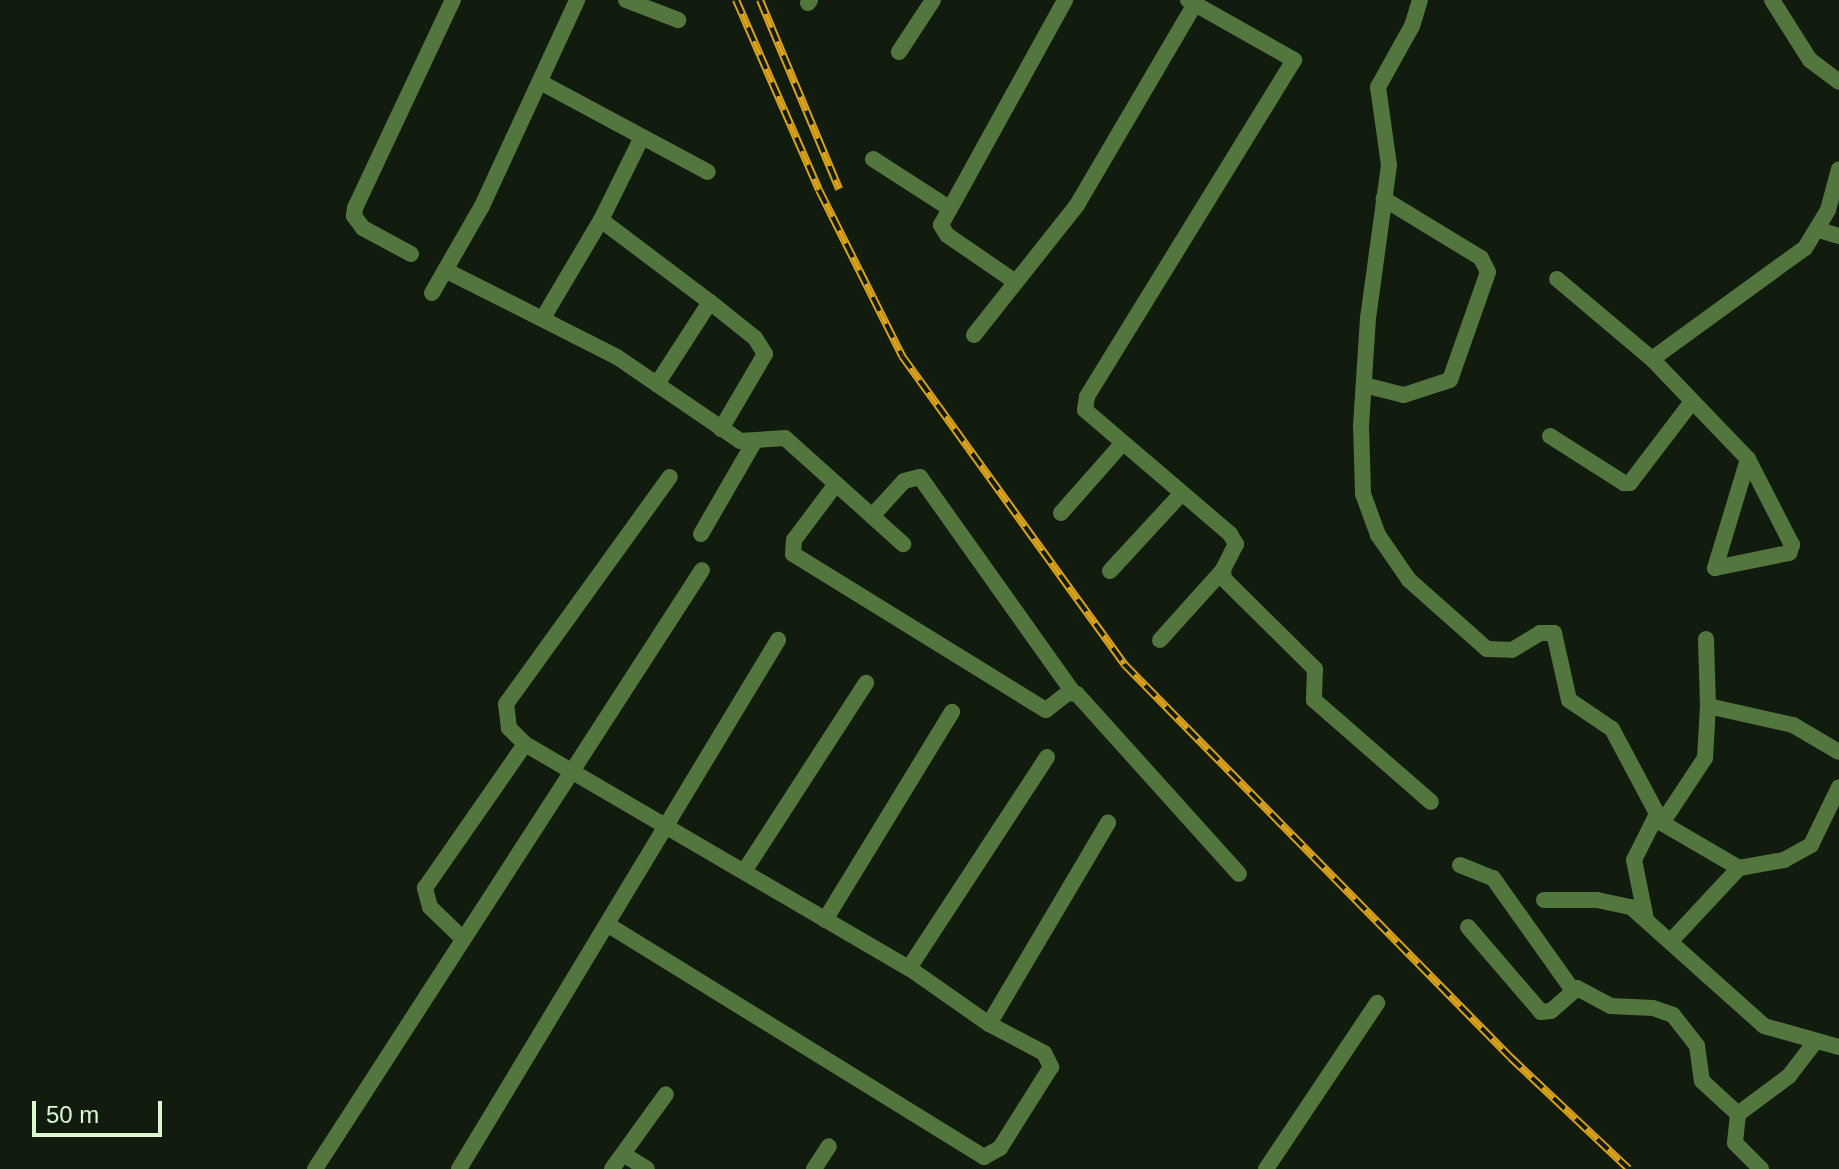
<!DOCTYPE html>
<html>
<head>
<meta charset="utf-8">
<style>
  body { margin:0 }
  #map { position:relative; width:1839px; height:1169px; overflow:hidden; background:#111c0e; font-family:Arial,sans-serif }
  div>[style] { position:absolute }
  .street>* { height:16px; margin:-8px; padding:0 8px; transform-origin:8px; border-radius:8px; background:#52763e }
  .rail>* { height:8px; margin-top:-4px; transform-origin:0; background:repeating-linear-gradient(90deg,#111c0e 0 15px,#daa11a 0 30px); box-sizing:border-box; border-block:2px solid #daa11a }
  span { translate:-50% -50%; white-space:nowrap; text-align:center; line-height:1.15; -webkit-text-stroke:6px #111c0e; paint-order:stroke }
  .scale { position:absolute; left:32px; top:1101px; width:130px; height:36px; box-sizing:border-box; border:4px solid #dbf9cf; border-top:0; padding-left:10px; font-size:24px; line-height:28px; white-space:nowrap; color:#dbf9cf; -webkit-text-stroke:6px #111c0e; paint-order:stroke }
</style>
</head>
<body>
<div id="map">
  <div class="street">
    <i style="left:626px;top:0;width:56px;rotate:21deg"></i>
    <i style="left:1188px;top:0;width:122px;rotate:29.5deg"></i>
    <i style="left:1294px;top:60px;width:395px;rotate:121.6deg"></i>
    <i style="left:1087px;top:397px;width:13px;rotate:99deg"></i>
    <i style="left:1085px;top:410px;width:191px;rotate:40.5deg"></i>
    <i style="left:1230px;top:534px;width:12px;rotate:59deg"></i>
    <i style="left:1236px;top:544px;width:29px;rotate:117deg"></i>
    <i style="left:1223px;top:570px;width:9px;rotate:84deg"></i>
    <i style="left:1224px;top:579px;width:128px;rotate:44.7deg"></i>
    <i style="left:1315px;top:669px;width:31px;rotate:92deg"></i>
    <i style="left:1314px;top:700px;width:155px;rotate:41.1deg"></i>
    <i style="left:1420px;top:0;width:27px;rotate:107deg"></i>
    <i style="left:1412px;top:26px;width:70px;rotate:119.1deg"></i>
    <i style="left:1378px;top:87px;width:79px;rotate:82deg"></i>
    <i style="left:1389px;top:165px;width:154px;rotate:97.8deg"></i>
    <i style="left:1368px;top:318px;width:107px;rotate:93.7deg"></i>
    <i style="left:1361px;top:425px;width:69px;rotate:88.3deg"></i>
    <i style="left:1363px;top:494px;width:44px;rotate:69.9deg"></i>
    <i style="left:1378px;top:535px;width:55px;rotate:55.4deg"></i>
    <i style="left:1409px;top:580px;width:104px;rotate:41.5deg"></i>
    <i style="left:1487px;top:649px;width:25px;rotate:2deg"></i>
    <i style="left:1512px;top:650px;width:33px;rotate:-31deg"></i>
    <i style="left:1540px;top:633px;width:14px"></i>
    <i style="left:1554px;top:633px;width:69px;rotate:77.4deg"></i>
    <i style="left:1569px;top:700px;width:52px;rotate:34deg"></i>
    <i style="left:1612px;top:729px;width:106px;rotate:62deg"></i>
    <i style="left:1662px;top:823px;width:89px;rotate:30.3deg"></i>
    <i style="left:1739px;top:868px;width:100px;rotate:133deg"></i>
    <i style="left:1772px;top:0;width:71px;rotate:57.7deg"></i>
    <i style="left:1810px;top:60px;width:36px;rotate:37deg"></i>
    <i style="left:808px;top:3px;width:4px;rotate:-56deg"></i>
    <i style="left:899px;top:52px;width:62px;rotate:-56.8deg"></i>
    <i style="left:542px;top:83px;width:188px;rotate:28.2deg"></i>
    <i style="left:641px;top:139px;width:90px;rotate:116.3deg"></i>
    <i style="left:601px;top:220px;width:136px;rotate:37deg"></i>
    <i style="left:710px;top:302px;width:98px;rotate:122.9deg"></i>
    <i style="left:873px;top:159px;width:90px;rotate:32.8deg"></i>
    <i style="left:1819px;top:230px;width:21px;rotate:17deg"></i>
    <i style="left:411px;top:254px;width:55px;rotate:-151.6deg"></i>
    <i style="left:363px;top:228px;width:15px;rotate:-127deg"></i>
    <i style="left:354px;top:216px;width:8px;rotate:-83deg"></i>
    <i style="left:355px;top:208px;width:230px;rotate:-64.8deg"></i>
    <i style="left:445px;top:270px;width:193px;rotate:26.8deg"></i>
    <i style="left:617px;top:357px;width:149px;rotate:34.3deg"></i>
    <i style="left:740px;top:441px;width:45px;rotate:-3.8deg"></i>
    <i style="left:785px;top:438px;width:159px;rotate:41.9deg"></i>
    <i style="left:1557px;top:279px;width:124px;rotate:40.1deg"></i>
    <i style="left:1014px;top:281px;width:81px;rotate:-145.5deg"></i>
    <i style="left:947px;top:235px;width:12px;rotate:-121deg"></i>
    <i style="left:941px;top:225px;width:257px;rotate:-61.1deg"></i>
    <i style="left:432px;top:293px;width:100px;rotate:-60.1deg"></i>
    <i style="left:482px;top:206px;width:227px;rotate:-65.2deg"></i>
    <i style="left:710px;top:302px;width:58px;rotate:38.7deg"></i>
    <i style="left:755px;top:338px;width:19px;rotate:58deg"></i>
    <i style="left:765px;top:354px;width:87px;rotate:120.4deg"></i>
    <i style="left:543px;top:318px;width:114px;rotate:-59.4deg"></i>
    <i style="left:974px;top:335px;width:166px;rotate:-51.6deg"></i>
    <i style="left:1077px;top:205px;width:233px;rotate:-59.6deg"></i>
    <i style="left:1364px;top:385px;width:41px;rotate:14deg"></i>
    <i style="left:1404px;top:395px;width:48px;rotate:-18.1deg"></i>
    <i style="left:1450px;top:380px;width:114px;rotate:-70.6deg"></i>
    <i style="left:1488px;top:272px;width:16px;rotate:-117deg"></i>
    <i style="left:1481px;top:258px;width:114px;rotate:-148.7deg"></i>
    <i style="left:1550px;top:436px;width:88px;rotate:32.4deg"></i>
    <i style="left:1624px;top:483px;width:6px"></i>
    <i style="left:1630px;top:483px;width:101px;rotate:-52.7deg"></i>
    <i style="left:1748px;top:459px;width:114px;rotate:106.8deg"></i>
    <i style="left:1715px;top:568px;width:76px;rotate:-11.5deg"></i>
    <i style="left:1789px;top:553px;width:9px;rotate:-69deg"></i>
    <i style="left:1792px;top:545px;width:97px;rotate:-117.1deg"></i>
    <i style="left:1748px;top:459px;width:139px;rotate:-133.8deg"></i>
    <i style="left:1652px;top:359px;width:189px;rotate:-36deg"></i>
    <i style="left:1805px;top:248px;width:44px;rotate:-58.8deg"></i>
    <i style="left:1828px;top:210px;width:42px;rotate:-75deg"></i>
    <i style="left:836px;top:484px;width:70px;rotate:126.9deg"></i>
    <i style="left:794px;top:540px;width:14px;rotate:94deg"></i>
    <i style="left:793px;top:554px;width:297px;rotate:31.7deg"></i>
    <i style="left:1046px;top:710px;width:28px;rotate:-38deg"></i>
    <i style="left:1068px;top:693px;width:9px;rotate:6deg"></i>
    <i style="left:1077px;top:694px;width:242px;rotate:48deg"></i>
    <i style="left:1061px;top:513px;width:91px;rotate:-48.6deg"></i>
    <i style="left:872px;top:516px;width:47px;rotate:-47.6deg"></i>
    <i style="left:904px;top:481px;width:16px;rotate:-14deg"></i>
    <i style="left:920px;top:477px;width:264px;rotate:54.6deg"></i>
    <i style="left:701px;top:534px;width:104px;rotate:-60deg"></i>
    <i style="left:1110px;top:571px;width:105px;rotate:-47.3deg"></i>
    <i style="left:1706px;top:639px;width:67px;rotate:88.3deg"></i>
    <i style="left:1160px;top:640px;width:94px;rotate:-48deg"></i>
    <i style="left:525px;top:744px;width:445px;rotate:30.3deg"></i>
    <i style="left:909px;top:968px;width:98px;rotate:35deg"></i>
    <i style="left:989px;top:1024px;width:62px;rotate:27.8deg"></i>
    <i style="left:1044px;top:1053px;width:16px;rotate:63deg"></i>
    <i style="left:1051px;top:1067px;width:96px;rotate:122.2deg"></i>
    <i style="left:1000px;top:1148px;width:18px;rotate:151deg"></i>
    <i style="left:984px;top:1157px;width:442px;rotate:-148.3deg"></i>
    <i style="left:1662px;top:823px;width:78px;rotate:-56.5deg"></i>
    <i style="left:1705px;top:758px;width:52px;rotate:-86.7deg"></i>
    <i style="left:1708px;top:706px;width:87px;rotate:12.6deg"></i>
    <i style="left:1793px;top:725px;width:53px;rotate:30.4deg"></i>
    <i style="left:1460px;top:865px;width:35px;rotate:22deg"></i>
    <i style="left:1493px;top:878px;width:136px;rotate:54.6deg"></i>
    <i style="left:1739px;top:868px;width:46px;rotate:-10.1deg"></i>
    <i style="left:1784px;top:860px;width:31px;rotate:-29deg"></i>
    <i style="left:1811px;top:845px;width:64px;rotate:-64.2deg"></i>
    <i style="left:745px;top:870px;width:223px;rotate:-57.1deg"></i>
    <i style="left:1544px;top:900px;width:53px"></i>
    <i style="left:1597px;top:900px;width:35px;rotate:12deg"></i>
    <i style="left:1631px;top:907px;width:178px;rotate:41.8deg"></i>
    <i style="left:1764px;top:1026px;width:78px;rotate:15.6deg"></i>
    <i style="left:1646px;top:919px;width:60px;rotate:-101.5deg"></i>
    <i style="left:1634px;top:860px;width:51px;rotate:-63.4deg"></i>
    <i style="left:825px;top:920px;width:244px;rotate:-58.6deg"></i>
    <i style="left:1468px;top:927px;width:112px;rotate:49.3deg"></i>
    <i style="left:1541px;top:1012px;width:10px;rotate:-6deg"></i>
    <i style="left:1551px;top:1011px;width:35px;rotate:-41deg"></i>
    <i style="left:1577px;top:988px;width:38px;rotate:28deg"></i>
    <i style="left:1611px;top:1006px;width:42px;rotate:2.7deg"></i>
    <i style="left:1653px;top:1008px;width:21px;rotate:19deg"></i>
    <i style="left:1673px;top:1015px;width:39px;rotate:52deg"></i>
    <i style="left:1697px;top:1046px;width:35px;rotate:82deg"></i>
    <i style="left:1702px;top:1081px;width:49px;rotate:42.5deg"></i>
    <i style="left:1738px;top:1114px;width:64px;rotate:-36.7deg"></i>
    <i style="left:1789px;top:1076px;width:43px;rotate:-52.6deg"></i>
    <i style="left:463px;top:939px;width:46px;rotate:-135.9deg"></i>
    <i style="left:430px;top:907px;width:20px;rotate:-105deg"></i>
    <i style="left:425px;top:888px;width:175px;rotate:-55.2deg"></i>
    <i style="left:525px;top:744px;width:23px;rotate:-135deg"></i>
    <i style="left:509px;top:728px;width:24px;rotate:-97deg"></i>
    <i style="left:506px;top:704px;width:280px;rotate:-54.2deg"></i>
    <i style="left:909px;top:968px;width:252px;rotate:-56.8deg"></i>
    <i style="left:989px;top:1024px;width:234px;rotate:-59.4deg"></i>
    <i style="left:1738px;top:1114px;width:29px;rotate:96deg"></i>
    <i style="left:1735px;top:1143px;width:37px;rotate:45deg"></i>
    <i style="left:623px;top:1154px;width:28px;rotate:32deg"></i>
    <i style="left:315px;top:1169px;width:713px;rotate:-57.13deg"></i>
    <i style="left:459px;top:1169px;width:618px;rotate:-58.91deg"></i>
    <i style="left:612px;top:1169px;width:92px;rotate:-54.2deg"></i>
    <i style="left:814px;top:1169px;width:27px;rotate:-57deg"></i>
    <i style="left:1266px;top:1169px;width:200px;rotate:-56.2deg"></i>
  </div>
  <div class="rail">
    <i style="left:736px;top:0;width:207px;rotate:66.4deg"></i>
    <i style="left:819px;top:190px;width:186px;rotate:63.4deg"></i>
    <i style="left:902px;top:356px;width:380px;rotate:54.2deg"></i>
    <i style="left:1124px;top:664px;width:551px;rotate:45.51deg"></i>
    <i style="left:1510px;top:1057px;width:163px;rotate:43.3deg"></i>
    <i style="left:760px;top:0;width:205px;rotate:67.3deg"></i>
  </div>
  <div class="scale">50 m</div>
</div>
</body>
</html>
